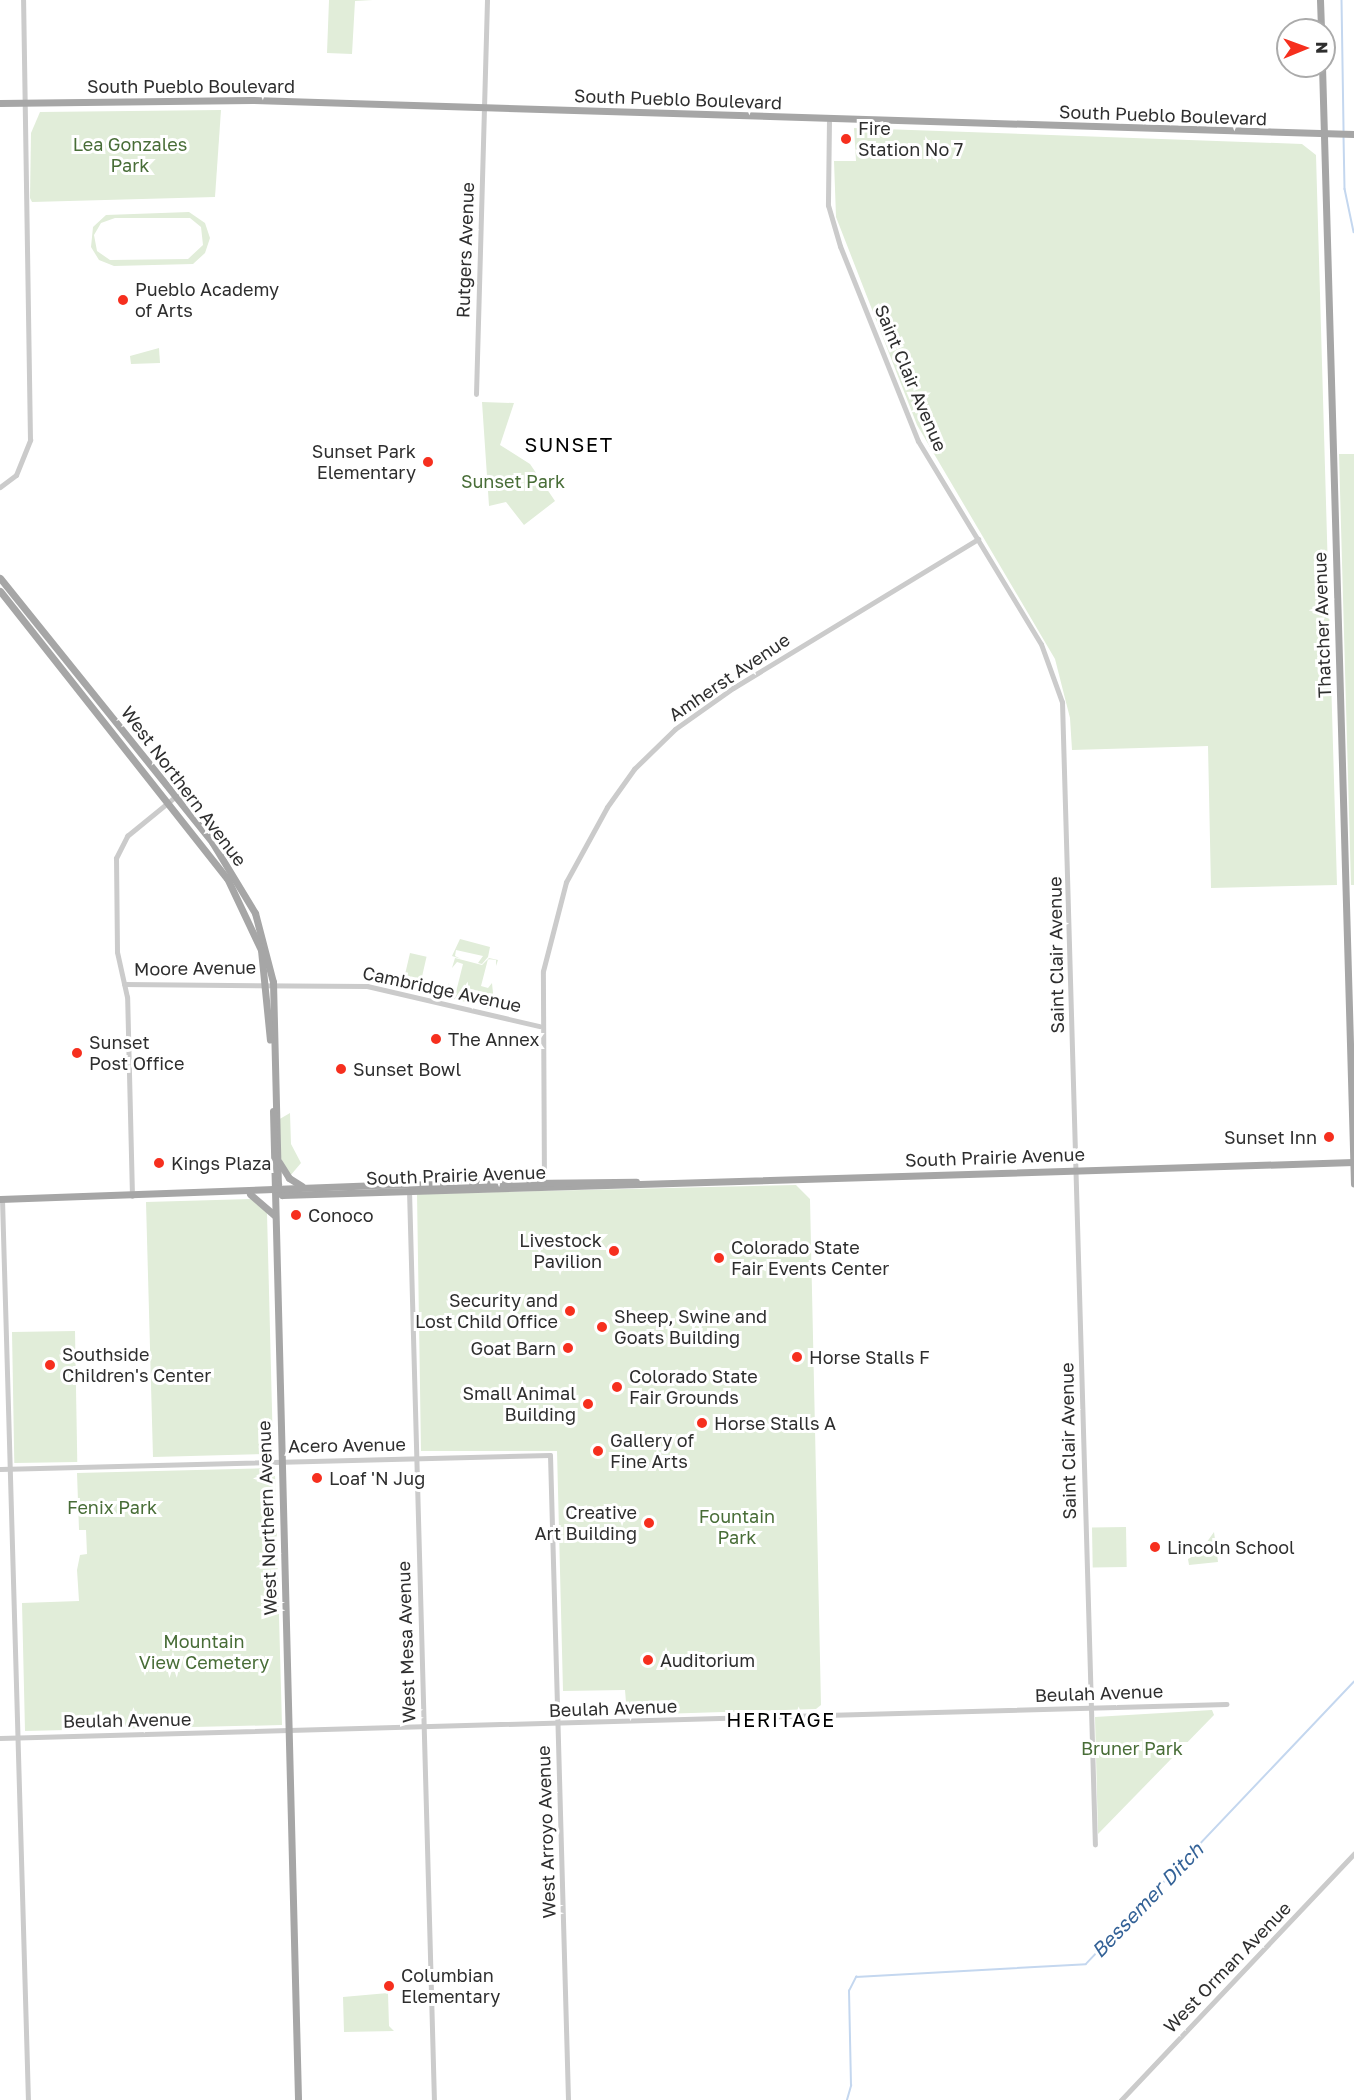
<!DOCTYPE html>
<html>
<head>
<meta charset="utf-8">
<style>
  body { margin:0 }
  #map { position:relative; width:1354px; height:2100px; overflow:hidden; background:#fff; font-family:"Golos Text",sans-serif }
  div>[style] { position:absolute }
  .green>* { inset:0; background:#e1edd9; transform-origin:0 0 }
  .stream>* { height:1.5px; margin:-0.75px; padding:0 0.75px; transform-origin:0.75px; border-radius:0.75px; background:#c4d7ef }
  .minor>* { height:5px; margin:-2.5px; padding:0 2.5px; transform-origin:2.5px; border-radius:2.5px; background:#cbcbcb }
  .major>* { height:7px; margin:-3.5px; padding:0 3.5px; transform-origin:3.5px; border-radius:3.5px; background:#a6a6a6 }
  .dots>* { width:16px; height:16px; translate:-50% -50%; box-sizing:border-box; border:3px solid #fff; border-radius:50% }
  span { translate:-50% -50%; white-space:nowrap; text-align:center; line-height:1.15; -webkit-text-stroke:6px #fff; paint-order:stroke }
  .street-label { font-size:18px; color:#2e2e2e }
  .poi-label { font-size:18px; color:#2e2e2e }
  .left { translate:0 -50%; text-align:left }
  .right { translate:-100% -50%; text-align:right }
  .park-label { font-size:18px; color:#486d37 }
  .neighbourhood-label { font-size:20px; color:#000; letter-spacing:1.5px }
  .water-label { font-size:20px; color:#346297; font-style:italic }
  .north { position:absolute; left:1276px; top:18px; width:60px; height:60px; box-sizing:border-box; background:#fff; border:2px solid #ababab; border-radius:50%; rotate:89deg; font-size:16px; font-weight:700; line-height:24px; text-align:center; color:#2e2e2e }
  .north::after { content:''; display:block; margin:auto; width:21px; height:27px; background:#f62f1e; clip-path:polygon(50% 0,100% 100%,50% 72%,0 100%) }
</style>
</head>
<body>
<div id="map">
  <div class="green">
    <i style="clip-path:polygon(329px 0,373px 0,355px 1px,352px 54px,327px 53px)"></i>
    <i style="clip-path:polygon(221px 110px,215px 197px,32px 202px,30px 198px,31px 133px,40px 112px)"></i>
    <i style="clip-path:polygon(854px 128px,1302px 144px,1316px 155px,1337px 885px,1211px 888px,1208px 746px,1072px 750px,1070px 718px,1055px 659px,917px 425px,836px 217px,834px 161px,856px 161px)"></i>
    <i style="clip-path:polygon(evenodd,189px 212px,205px 223px,210px 238px,205px 253px,193px 264px,114px 266px,99px 260px,91px 247px,93px 227px,106px 215px,189px 212px,115px 218px,190px 218px,201px 227px,203px 245px,188px 259px,110px 260px,97px 251px,94px 235px,101px 223px,115px 218px)"></i>
    <i style="clip-path:polygon(159px 348px,160px 363px,131px 364px,130px 356px)"></i>
    <i style="clip-path:polygon(482px 402px,514px 403px,500px 445px,530px 464px,555px 501px,524px 525px,506px 502px,489px 506px)"></i>
    <i style="clip-path:polygon(1339px 454px,1354px 454px,1354px 885px,1351px 885px)"></i>
    <i style="clip-path:polygon(460px 939px,490px 947px,488px 957px,482px 964px,478px 963px,483px 956px,456px 950px,455px 956px,461px 959px,452px 956px)"></i>
    <i style="left:410px;top:953px;width:17px;height:26px;rotate:13deg"></i>
    <i style="clip-path:polygon(455px 958px,482px 965px,489px 958px,498px 960px,496px 966px,496px 960px,488px 959px,481px 986px,488px 988px,492px 983px,493px 993px,489px 1009px,480px 1006px,490px 994px,463px 987px,466px 1002px,445px 997px,449px 983px,449px 991px,456px 992px,463px 964px,457px 962px,452px 968px)"></i>
    <i style="clip-path:polygon(290px 1113px,291px 1144px,301px 1163px,290px 1176px,281px 1159px,278px 1120px)"></i>
    <i style="clip-path:polygon(796px 1185px,810px 1199px,821px 1705px,816px 1709px,627px 1715px,625px 1690px,563px 1691px,557px 1451px,421px 1451px,417px 1194px)"></i>
    <i style="clip-path:polygon(251px 1199px,267px 1213px,273px 1449px,267px 1454px,153px 1457px,146px 1202px)"></i>
    <i style="left:75px;top:1331px;width:131px;height:63px;rotate:89deg"></i>
    <i style="clip-path:polygon(271px 1468px,275px 1472px,282px 1725px,25px 1731px,22px 1603px,79px 1601px,77px 1570px,80px 1555px,87px 1554px,86px 1530px,79px 1530px,77px 1473px)"></i>
    <i style="left:1126px;top:1527px;width:40px;height:34px;rotate:89deg"></i>
    <i style="clip-path:polygon(1214px 1532px,1218px 1562px,1189px 1565px,1188px 1559px,1199px 1553px)"></i>
    <i style="clip-path:polygon(1212px 1710px,1214px 1715px,1098px 1834px,1095px 1717px)"></i>
    <i style="clip-path:polygon(388px 1993px,389px 2026px,394px 2031px,344px 2032px,343px 1997px)"></i>
  </div>
  <div class="stream">
    <i style="left:1342px;top:0;width:131px;rotate:89.1deg"></i>
    <i style="left:1344px;top:136px;width:53px;rotate:88.9deg"></i>
    <i style="left:1345px;top:189px;width:44px;rotate:78.2deg"></i>
    <i style="left:847px;top:2100px;width:15px;rotate:-74deg"></i>
    <i style="left:851px;top:2086px;width:95px;rotate:-91.2deg"></i>
    <i style="left:849px;top:1991px;width:16px;rotate:-63deg"></i>
    <i style="left:856px;top:1977px;width:230px;rotate:-3.2deg"></i>
    <i style="left:1086px;top:1964px;width:389px;rotate:-46.5deg"></i>
  </div>
  <div class="minor">
    <i style="left:829px;top:119px;width:86px;rotate:90.7deg"></i>
    <i style="left:828px;top:205px;width:43px;rotate:73.7deg"></i>
    <i style="left:840px;top:246px;width:210px;rotate:68.2deg"></i>
    <i style="left:918px;top:441px;width:237px;rotate:58.8deg"></i>
    <i style="left:1041px;top:644px;width:62px;rotate:70.1deg"></i>
    <i style="left:1062px;top:702px;width:1143px;rotate:88.35deg"></i>
    <i style="left:476px;top:394px;width:394px;rotate:-88.4deg"></i>
    <i style="left:0;top:487px;width:20px;rotate:-37deg"></i>
    <i style="left:16px;top:475px;width:38px;rotate:-68deg"></i>
    <i style="left:30px;top:440px;width:440px;rotate:-90.9deg"></i>
    <i style="left:124px;top:984px;width:243px;rotate:0.5deg"></i>
    <i style="left:367px;top:986px;width:177px;rotate:13.1deg"></i>
    <i style="left:544px;top:1186px;width:215px;rotate:-90.3deg"></i>
    <i style="left:543px;top:971px;width:92px;rotate:-75.5deg"></i>
    <i style="left:566px;top:882px;width:85px;rotate:-61.3deg"></i>
    <i style="left:607px;top:807px;width:47px;rotate:-54.6deg"></i>
    <i style="left:634px;top:769px;width:57px;rotate:-44.3deg"></i>
    <i style="left:675px;top:729px;width:71px;rotate:-35.3deg"></i>
    <i style="left:733px;top:688px;width:287px;rotate:-31.3deg"></i>
    <i style="left:409px;top:1190px;width:910px;rotate:88.43deg"></i>
    <i style="left:132px;top:1196px;width:199px;rotate:-91.4deg"></i>
    <i style="left:127px;top:997px;width:46px;rotate:-102.5deg"></i>
    <i style="left:117px;top:952px;width:94px;rotate:-90.6deg"></i>
    <i style="left:116px;top:858px;width:25px;rotate:-63deg"></i>
    <i style="left:127px;top:836px;width:63px;rotate:-39.2deg"></i>
    <i style="left:2px;top:1199px;width:901px;rotate:88.35deg"></i>
    <i style="left:0;top:1469px;width:550px;rotate:-1.46deg"></i>
    <i style="left:550px;top:1455px;width:645px;rotate:88.4deg"></i>
    <i style="left:0;top:1738px;width:1227px;rotate:-1.59deg"></i>
    <i style="left:1121px;top:2100px;width:339px;rotate:-46.6deg"></i>
  </div>
  <div class="major">
    <i style="left:1320px;top:0;width:30px;rotate:88deg"></i>
    <i style="left:1322px;top:66px;width:1118px;rotate:88.36deg"></i>
    <i style="left:0;top:103px;width:252px;rotate:-0.7deg"></i>
    <i style="left:252px;top:100px;width:1103px;rotate:1.77deg"></i>
    <i style="left:0;top:578px;width:339px;rotate:51.2deg"></i>
    <i style="left:212px;top:842px;width:83px;rotate:58.8deg"></i>
    <i style="left:255px;top:913px;width:71px;rotate:75.4deg"></i>
    <i style="left:273px;top:982px;width:202px;rotate:88.6deg"></i>
    <i style="left:278px;top:1184px;width:6px;rotate:135deg"></i>
    <i style="left:0;top:591px;width:366px;rotate:51.7deg"></i>
    <i style="left:227px;top:878px;width:80px;rotate:64.7deg"></i>
    <i style="left:261px;top:950px;width:90px;rotate:84.3deg"></i>
    <i style="left:273px;top:1111px;width:989px;rotate:88.55deg"></i>
    <i style="left:279px;top:1162px;width:19px;rotate:58deg"></i>
    <i style="left:289px;top:1178px;width:15px;rotate:32deg"></i>
    <i style="left:278px;top:1192px;width:5px;rotate:37deg"></i>
    <i style="left:282px;top:1195px;width:1072px;rotate:-1.76deg"></i>
    <i style="left:250px;top:1194px;width:32px;rotate:41deg"></i>
    <i style="left:0;top:1199px;width:373px;rotate:-2.1deg"></i>
    <i style="left:373px;top:1185px;width:263px;rotate:-0.7deg"></i>
  </div>
  <div class="dots">
    <i style="left:846px;top:139px;background:#f62f1e"></i>
    <i style="left:123px;top:300px;background:#f62f1e"></i>
    <i style="left:428px;top:462px;background:#f62f1e"></i>
    <i style="left:436px;top:1039px;background:#f62f1e"></i>
    <i style="left:77px;top:1053px;background:#f62f1e"></i>
    <i style="left:341px;top:1069px;background:#f62f1e"></i>
    <i style="left:1329px;top:1137px;background:#f62f1e"></i>
    <i style="left:159px;top:1163px;background:#f62f1e"></i>
    <i style="left:296px;top:1215px;background:#f62f1e"></i>
    <i style="left:614px;top:1251px;background:#f62f1e"></i>
    <i style="left:719px;top:1258px;background:#f62f1e"></i>
    <i style="left:570px;top:1311px;background:#f62f1e"></i>
    <i style="left:602px;top:1327px;background:#f62f1e"></i>
    <i style="left:568px;top:1348px;background:#f62f1e"></i>
    <i style="left:797px;top:1357px;background:#f62f1e"></i>
    <i style="left:50px;top:1365px;background:#f62f1e"></i>
    <i style="left:617px;top:1387px;background:#f62f1e"></i>
    <i style="left:588px;top:1404px;background:#f62f1e"></i>
    <i style="left:702px;top:1423px;background:#f62f1e"></i>
    <i style="left:598px;top:1451px;background:#f62f1e"></i>
    <i style="left:317px;top:1478px;background:#f62f1e"></i>
    <i style="left:649px;top:1523px;background:#f62f1e"></i>
    <i style="left:1155px;top:1547px;background:#f62f1e"></i>
    <i style="left:648px;top:1660px;background:#f62f1e"></i>
    <i style="left:389px;top:1986px;background:#f62f1e"></i>
  </div>
  <div class="street-label">
    <span style="left:191px;top:86px">South Pueblo Boulevard</span>
    <span style="left:678px;top:99px;rotate:2deg">South Pueblo Boulevard</span>
    <span style="left:1163px;top:115px;rotate:2deg">South Pueblo Boulevard</span>
    <span style="left:465px;top:250px;rotate:-88deg">Rutgers Avenue</span>
    <span style="left:911px;top:378px;rotate:67deg">Saint Clair Avenue</span>
    <span style="left:1322px;top:625px;rotate:-92deg">Thatcher Avenue</span>
    <span style="left:729px;top:677px;rotate:-34deg">Amherst Avenue</span>
    <span style="left:184px;top:786px;rotate:53deg">West Northern Avenue</span>
    <span style="left:1056px;top:955px;rotate:-91deg">Saint Clair Avenue</span>
    <span style="left:195px;top:968px;rotate:-1deg">Moore Avenue</span>
    <span style="left:442px;top:989px;rotate:12deg">Cambridge Avenue</span>
    <span style="left:995px;top:1157px;rotate:-2deg">South Prairie Avenue</span>
    <span style="left:456px;top:1175px;rotate:-2deg">South Prairie Avenue</span>
    <span style="left:1068px;top:1441px;rotate:-91deg">Saint Clair Avenue</span>
    <span style="left:347px;top:1445px;rotate:-1deg">Acero Avenue</span>
    <span style="left:267px;top:1518px;rotate:-92deg">West Northern Avenue</span>
    <span style="left:406px;top:1642px;rotate:-92deg">West Mesa Avenue</span>
    <span style="left:1099px;top:1693px;rotate:-2deg">Beulah Avenue</span>
    <span style="left:613px;top:1708px;rotate:-2deg">Beulah Avenue</span>
    <span style="left:127px;top:1720px;rotate:-1deg">Beulah Avenue</span>
    <span style="left:546px;top:1832px;rotate:-92deg">West Arroyo Avenue</span>
    <span style="left:1227px;top:1967px;rotate:-46deg">West Orman Avenue</span>
  </div>
  <div class="poi-label">
    <span class="left" style="left:858px;top:139px">Fire<br>Station No 7</span>
    <span class="left" style="left:135px;top:300px">Pueblo Academy<br>of Arts</span>
    <span class="right" style="left:416px;top:462px">Sunset Park<br>Elementary</span>
    <span class="left" style="left:448px;top:1039px">The Annex</span>
    <span class="left" style="left:89px;top:1053px">Sunset<br>Post Office</span>
    <span class="left" style="left:353px;top:1069px">Sunset Bowl</span>
    <span class="right" style="left:1317px;top:1137px">Sunset Inn</span>
    <span class="left" style="left:171px;top:1163px">Kings Plaza</span>
    <span class="left" style="left:308px;top:1215px">Conoco</span>
    <span class="right" style="left:602px;top:1251px">Livestock<br>Pavilion</span>
    <span class="left" style="left:731px;top:1258px">Colorado State<br>Fair Events Center</span>
    <span class="right" style="left:558px;top:1311px">Security and<br>Lost Child Office</span>
    <span class="left" style="left:614px;top:1327px">Sheep, Swine and<br>Goats Building</span>
    <span class="right" style="left:556px;top:1348px">Goat Barn</span>
    <span class="left" style="left:62px;top:1365px">Southside<br>Children's Center</span>
    <span class="left" style="left:809px;top:1357px">Horse Stalls F</span>
    <span class="left" style="left:629px;top:1387px">Colorado State<br>Fair Grounds</span>
    <span class="right" style="left:576px;top:1404px">Small Animal<br>Building</span>
    <span class="left" style="left:714px;top:1423px">Horse Stalls A</span>
    <span class="left" style="left:610px;top:1451px">Gallery of<br>Fine Arts</span>
    <span class="left" style="left:329px;top:1478px">Loaf 'N Jug</span>
    <span class="right" style="left:637px;top:1523px">Creative<br>Art Building</span>
    <span class="left" style="left:1167px;top:1547px">Lincoln School</span>
    <span class="left" style="left:660px;top:1660px">Auditorium</span>
    <span class="left" style="left:401px;top:1986px">Columbian<br>Elementary</span>
  </div>
  <div class="park-label">
    <span style="left:130px;top:155px">Lea Gonzales<br>Park</span>
    <span style="left:513px;top:481px">Sunset Park</span>
    <span style="left:112px;top:1507px">Fenix Park</span>
    <span style="left:737px;top:1527px">Fountain<br>Park</span>
    <span style="left:204px;top:1652px">Mountain<br>View Cemetery</span>
    <span style="left:1132px;top:1748px">Bruner Park</span>
  </div>
  <div class="neighbourhood-label">
    <span style="left:569px;top:444px">SUNSET</span>
    <span style="left:781px;top:1719px">HERITAGE</span>
  </div>
  <div class="water-label">
    <span style="left:1147px;top:1900px;rotate:-46deg">Bessemer Ditch</span>
  </div>
  <div class="north">N</div>
</div>
</body>
</html>
